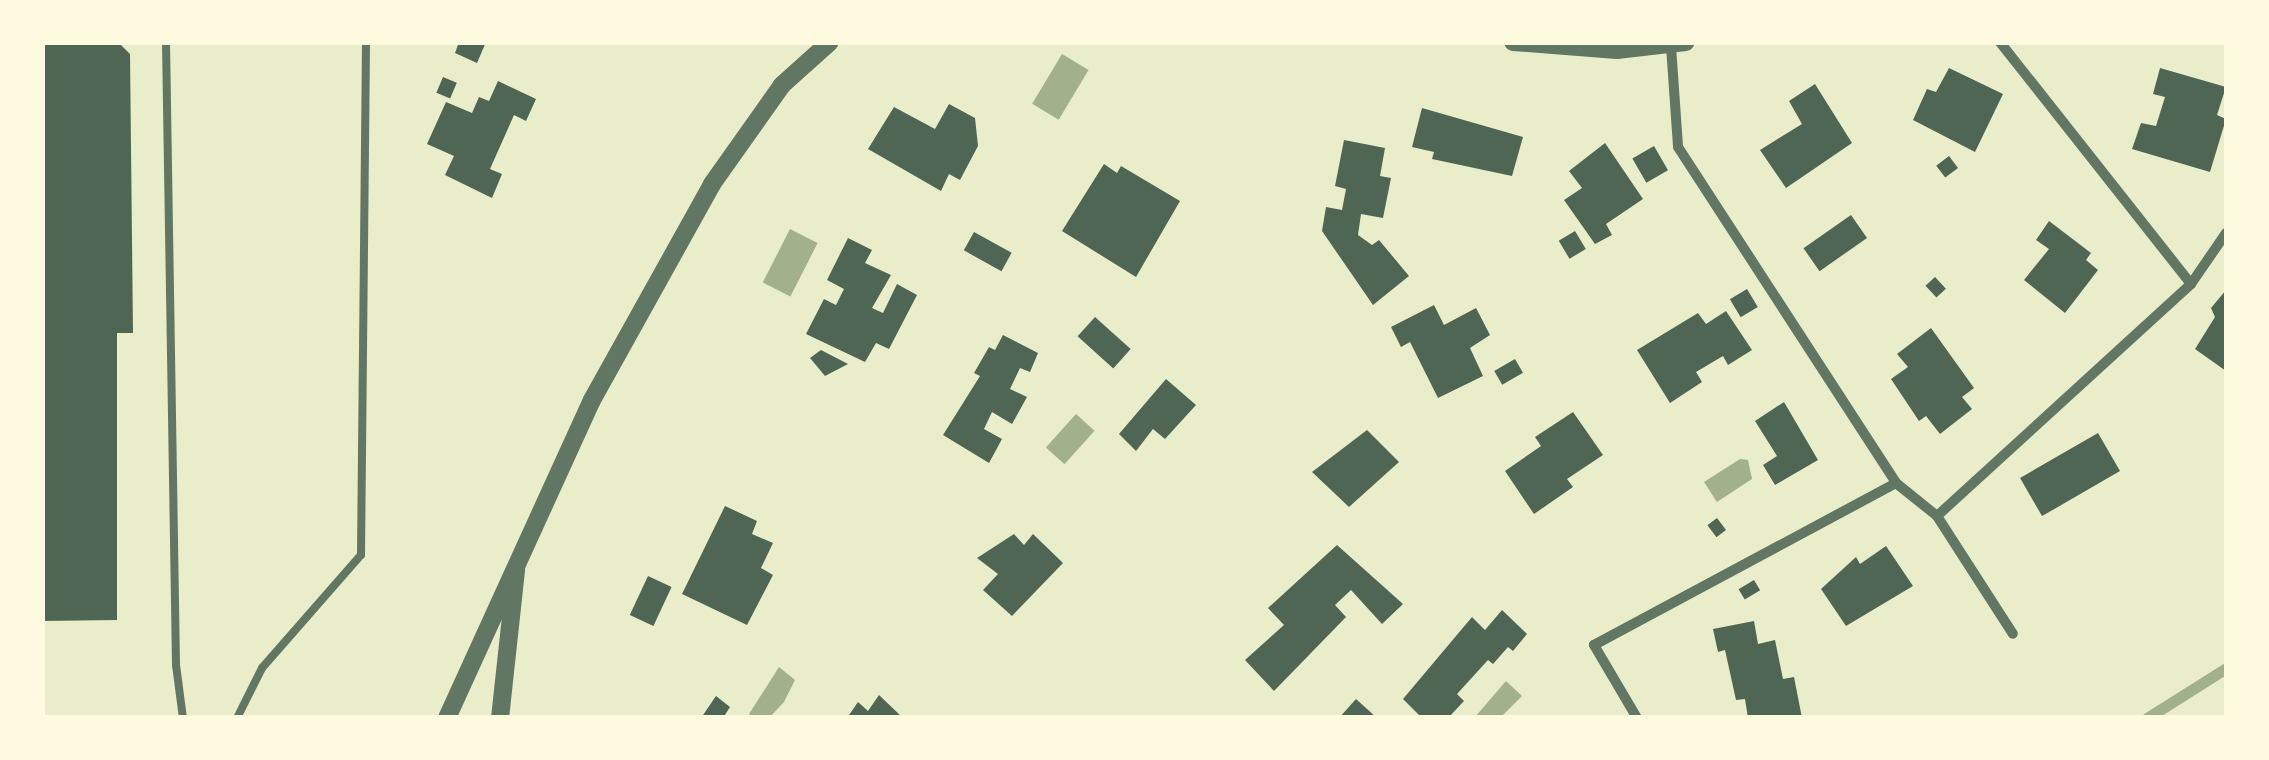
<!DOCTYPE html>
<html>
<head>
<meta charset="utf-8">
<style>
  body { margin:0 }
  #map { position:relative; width:2269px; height:760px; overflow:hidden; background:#e9edc9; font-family:"Golos Text",sans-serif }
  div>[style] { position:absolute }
  .water>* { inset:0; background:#a3b18a; transform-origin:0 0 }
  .stream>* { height:11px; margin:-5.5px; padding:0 5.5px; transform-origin:5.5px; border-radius:5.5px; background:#a3b18a }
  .building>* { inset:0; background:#4f6655; transform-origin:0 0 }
  .service>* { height:8px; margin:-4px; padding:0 4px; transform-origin:4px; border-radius:4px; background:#617663 }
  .minor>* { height:10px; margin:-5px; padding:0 5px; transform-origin:5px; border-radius:5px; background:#617663 }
  .tertiary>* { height:18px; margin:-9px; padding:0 9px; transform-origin:9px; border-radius:9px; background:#617663 }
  span { translate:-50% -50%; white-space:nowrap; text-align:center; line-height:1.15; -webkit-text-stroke:8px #fefae0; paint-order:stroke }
  .frame { position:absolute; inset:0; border:45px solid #fefae0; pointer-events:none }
</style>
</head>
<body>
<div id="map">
  <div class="water">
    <i style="left:1062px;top:54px;width:31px;height:58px;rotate:31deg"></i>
    <i style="left:790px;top:229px;width:31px;height:60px;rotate:27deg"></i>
    <i style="left:1076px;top:414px;width:25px;height:45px;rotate:42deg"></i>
    <i style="clip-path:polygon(1740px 459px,1748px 460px,1752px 479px,1717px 502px,1704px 482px)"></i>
    <i style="clip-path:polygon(779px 667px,795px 680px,784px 702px,770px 717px,753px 717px,749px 714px)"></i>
    <i style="clip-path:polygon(1506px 681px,1522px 696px,1501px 717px,1475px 717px)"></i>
  </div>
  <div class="stream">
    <i style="left:2147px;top:718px;width:93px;rotate:-32.3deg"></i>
  </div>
  <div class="building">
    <i style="clip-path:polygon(42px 42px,118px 42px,130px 54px,133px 333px,117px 333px,117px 620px,42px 621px)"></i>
    <i style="clip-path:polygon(459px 42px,486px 42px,477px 63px,455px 53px)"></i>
    <i style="clip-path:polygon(1949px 68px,2003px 94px,1975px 152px,1913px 120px,1927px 89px,1936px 92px)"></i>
    <i style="clip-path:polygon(2160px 68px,2226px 87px,2217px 115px,2226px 119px,2210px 172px,2132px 149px,2141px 123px,2156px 126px,2165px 97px,2153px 94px)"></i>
    <i style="left:443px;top:77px;width:15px;height:17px;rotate:23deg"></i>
    <i style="clip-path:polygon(498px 81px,536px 99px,526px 121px,514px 115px,490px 169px,502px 174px,492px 198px,445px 175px,454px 156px,427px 144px,446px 102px,472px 113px,479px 97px,489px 101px)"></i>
    <i style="clip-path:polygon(1815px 84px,1852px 143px,1786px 188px,1760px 150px,1802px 124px,1789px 101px)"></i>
    <i style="clip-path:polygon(949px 104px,975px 118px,978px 146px,960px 180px,949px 174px,941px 191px,868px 149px,894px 107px,935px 129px)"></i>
    <i style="clip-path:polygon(1422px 108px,1523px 137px,1512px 176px,1432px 159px,1434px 152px,1412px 147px)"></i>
    <i style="clip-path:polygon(1344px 140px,1385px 148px,1380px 176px,1391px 178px,1383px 218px,1361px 214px,1358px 235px,1372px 245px,1379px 240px,1409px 276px,1373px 305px,1322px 231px,1326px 207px,1342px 210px,1346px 189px,1335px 186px)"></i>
    <i style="clip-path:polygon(1605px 143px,1643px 199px,1606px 224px,1612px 235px,1595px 244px,1564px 200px,1582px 188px,1569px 171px)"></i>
    <i style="left:1654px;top:146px;width:28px;height:25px;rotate:60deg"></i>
    <i style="left:1949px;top:156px;width:15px;height:16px;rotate:53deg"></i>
    <i style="clip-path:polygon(1104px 164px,1117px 173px,1121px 166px,1180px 201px,1136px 277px,1062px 231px)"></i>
    <i style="left:1851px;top:215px;width:28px;height:58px;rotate:55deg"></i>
    <i style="clip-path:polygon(2049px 221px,2091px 253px,2086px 260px,2098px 270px,2065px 313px,2024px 280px,2049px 249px,2036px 240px)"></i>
    <i style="left:1575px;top:231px;width:21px;height:19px;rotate:59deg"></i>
    <i style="left:974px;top:232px;width:43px;height:21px;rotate:29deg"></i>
    <i style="clip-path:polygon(848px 238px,872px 250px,865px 263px,891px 275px,872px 308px,883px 313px,897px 284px,917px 295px,889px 349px,876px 343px,865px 362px,806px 334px,824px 299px,836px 305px,844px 289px,827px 280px)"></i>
    <i style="left:1935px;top:277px;width:16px;height:13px;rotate:47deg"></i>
    <i style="left:1747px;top:289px;width:21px;height:20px;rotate:59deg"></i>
    <i style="clip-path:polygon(2226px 290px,2226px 371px,2195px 349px,2215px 317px,2211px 308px)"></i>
    <i style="clip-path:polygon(1434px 305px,1444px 325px,1476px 308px,1490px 335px,1470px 348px,1483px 376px,1438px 398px,1410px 342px,1401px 347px,1391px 327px)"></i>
    <i style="clip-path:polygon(1726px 311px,1752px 350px,1728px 365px,1723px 356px,1696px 372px,1702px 382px,1670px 403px,1637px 350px,1698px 313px,1706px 324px)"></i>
    <i style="left:1095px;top:317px;width:48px;height:26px;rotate:42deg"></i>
    <i style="clip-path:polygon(1931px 328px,1974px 388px,1962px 397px,1972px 409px,1940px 434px,1926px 416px,1919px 421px,1891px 379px,1908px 367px,1897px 354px)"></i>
    <i style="clip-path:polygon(1003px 335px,1038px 353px,1030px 372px,1020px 368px,1010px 389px,1027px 397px,1012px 424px,992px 412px,984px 429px,1002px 439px,989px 463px,943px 435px,980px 376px,974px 373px,989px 347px,995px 350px)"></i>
    <i style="clip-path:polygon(821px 350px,848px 364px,825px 376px,810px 358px)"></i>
    <i style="left:1515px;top:359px;width:16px;height:24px;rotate:60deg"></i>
    <i style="clip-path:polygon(1166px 379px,1196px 405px,1165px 439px,1153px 429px,1136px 451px,1119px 434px)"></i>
    <i style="clip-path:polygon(1784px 402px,1818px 460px,1775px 485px,1763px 465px,1777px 456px,1755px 421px)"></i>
    <i style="clip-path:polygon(1573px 412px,1603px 455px,1567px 479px,1573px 487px,1534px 514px,1505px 471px,1541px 446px,1535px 437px)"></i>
    <i style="clip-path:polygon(1367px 430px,1399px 462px,1349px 507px,1312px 472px)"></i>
    <i style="left:2098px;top:433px;width:44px;height:90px;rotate:60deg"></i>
    <i style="clip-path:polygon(725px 506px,757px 521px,752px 534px,773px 543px,761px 568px,773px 575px,747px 625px,682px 594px)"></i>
    <i style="left:1717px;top:518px;width:15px;height:12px;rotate:53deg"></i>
    <i style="clip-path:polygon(1014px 534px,1024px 545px,1033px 534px,1063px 563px,1012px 616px,983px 590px,998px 574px,977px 558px)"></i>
    <i style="clip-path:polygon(1337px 545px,1403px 604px,1382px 624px,1351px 590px,1335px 605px,1346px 617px,1274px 691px,1245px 660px,1284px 625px,1268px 608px)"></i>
    <i style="clip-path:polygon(1886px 546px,1913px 586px,1846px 626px,1821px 589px,1856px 557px,1860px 564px)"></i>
    <i style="left:648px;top:576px;width:26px;height:43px;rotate:25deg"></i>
    <i style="left:1754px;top:580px;width:12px;height:18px;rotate:59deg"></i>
    <i style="clip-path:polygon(1502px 610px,1527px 634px,1513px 651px,1508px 647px,1493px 664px,1488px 660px,1457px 694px,1464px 701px,1448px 718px,1422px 718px,1403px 699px,1472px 617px,1485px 630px)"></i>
    <i style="clip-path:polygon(1754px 621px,1758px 644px,1775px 640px,1783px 679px,1794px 677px,1802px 718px,1748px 718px,1745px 699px,1736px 700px,1725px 650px,1718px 652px,1713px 629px)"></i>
    <i style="clip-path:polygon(879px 695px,903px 718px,847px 718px,858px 702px,868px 711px)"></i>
    <i style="clip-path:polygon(716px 696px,730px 707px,723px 718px,701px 718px)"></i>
    <i style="clip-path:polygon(1356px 699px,1377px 718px,1339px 718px)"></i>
  </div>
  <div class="service">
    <i style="left:166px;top:42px;width:623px;rotate:89.08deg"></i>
    <i style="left:176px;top:665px;width:53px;rotate:82.5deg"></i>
    <i style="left:237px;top:718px;width:56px;rotate:-63.4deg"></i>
    <i style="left:262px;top:668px;width:150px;rotate:-48.8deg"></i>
    <i style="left:361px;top:555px;width:513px;rotate:-89.44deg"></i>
  </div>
  <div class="minor">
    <i style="left:1671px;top:46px;width:101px;rotate:86deg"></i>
    <i style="left:1678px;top:147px;width:401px;rotate:57deg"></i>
    <i style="left:1896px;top:483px;width:53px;rotate:38.8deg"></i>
    <i style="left:1937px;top:516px;width:344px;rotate:-42.4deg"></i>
    <i style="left:2191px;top:284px;width:308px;rotate:-128.3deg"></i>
    <i style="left:2191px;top:284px;width:62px;rotate:-55.5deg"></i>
    <i style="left:1937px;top:516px;width:140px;rotate:57.2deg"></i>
    <i style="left:1637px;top:718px;width:85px;rotate:-120.5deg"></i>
    <i style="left:1594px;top:645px;width:343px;rotate:-28.2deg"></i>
  </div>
  <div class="tertiary">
    <i style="left:1513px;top:42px;width:104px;rotate:4.4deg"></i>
    <i style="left:1617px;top:50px;width:69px;rotate:-6.6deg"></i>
    <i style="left:447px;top:718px;width:349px;rotate:-65.5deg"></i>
    <i style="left:592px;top:400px;width:247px;rotate:-60.9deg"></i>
    <i style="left:712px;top:184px;width:121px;rotate:-54.7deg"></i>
    <i style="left:782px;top:85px;width:64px;rotate:-41.9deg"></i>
    <i style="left:500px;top:718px;width:149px;rotate:-83.8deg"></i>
  </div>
  <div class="frame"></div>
</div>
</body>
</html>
